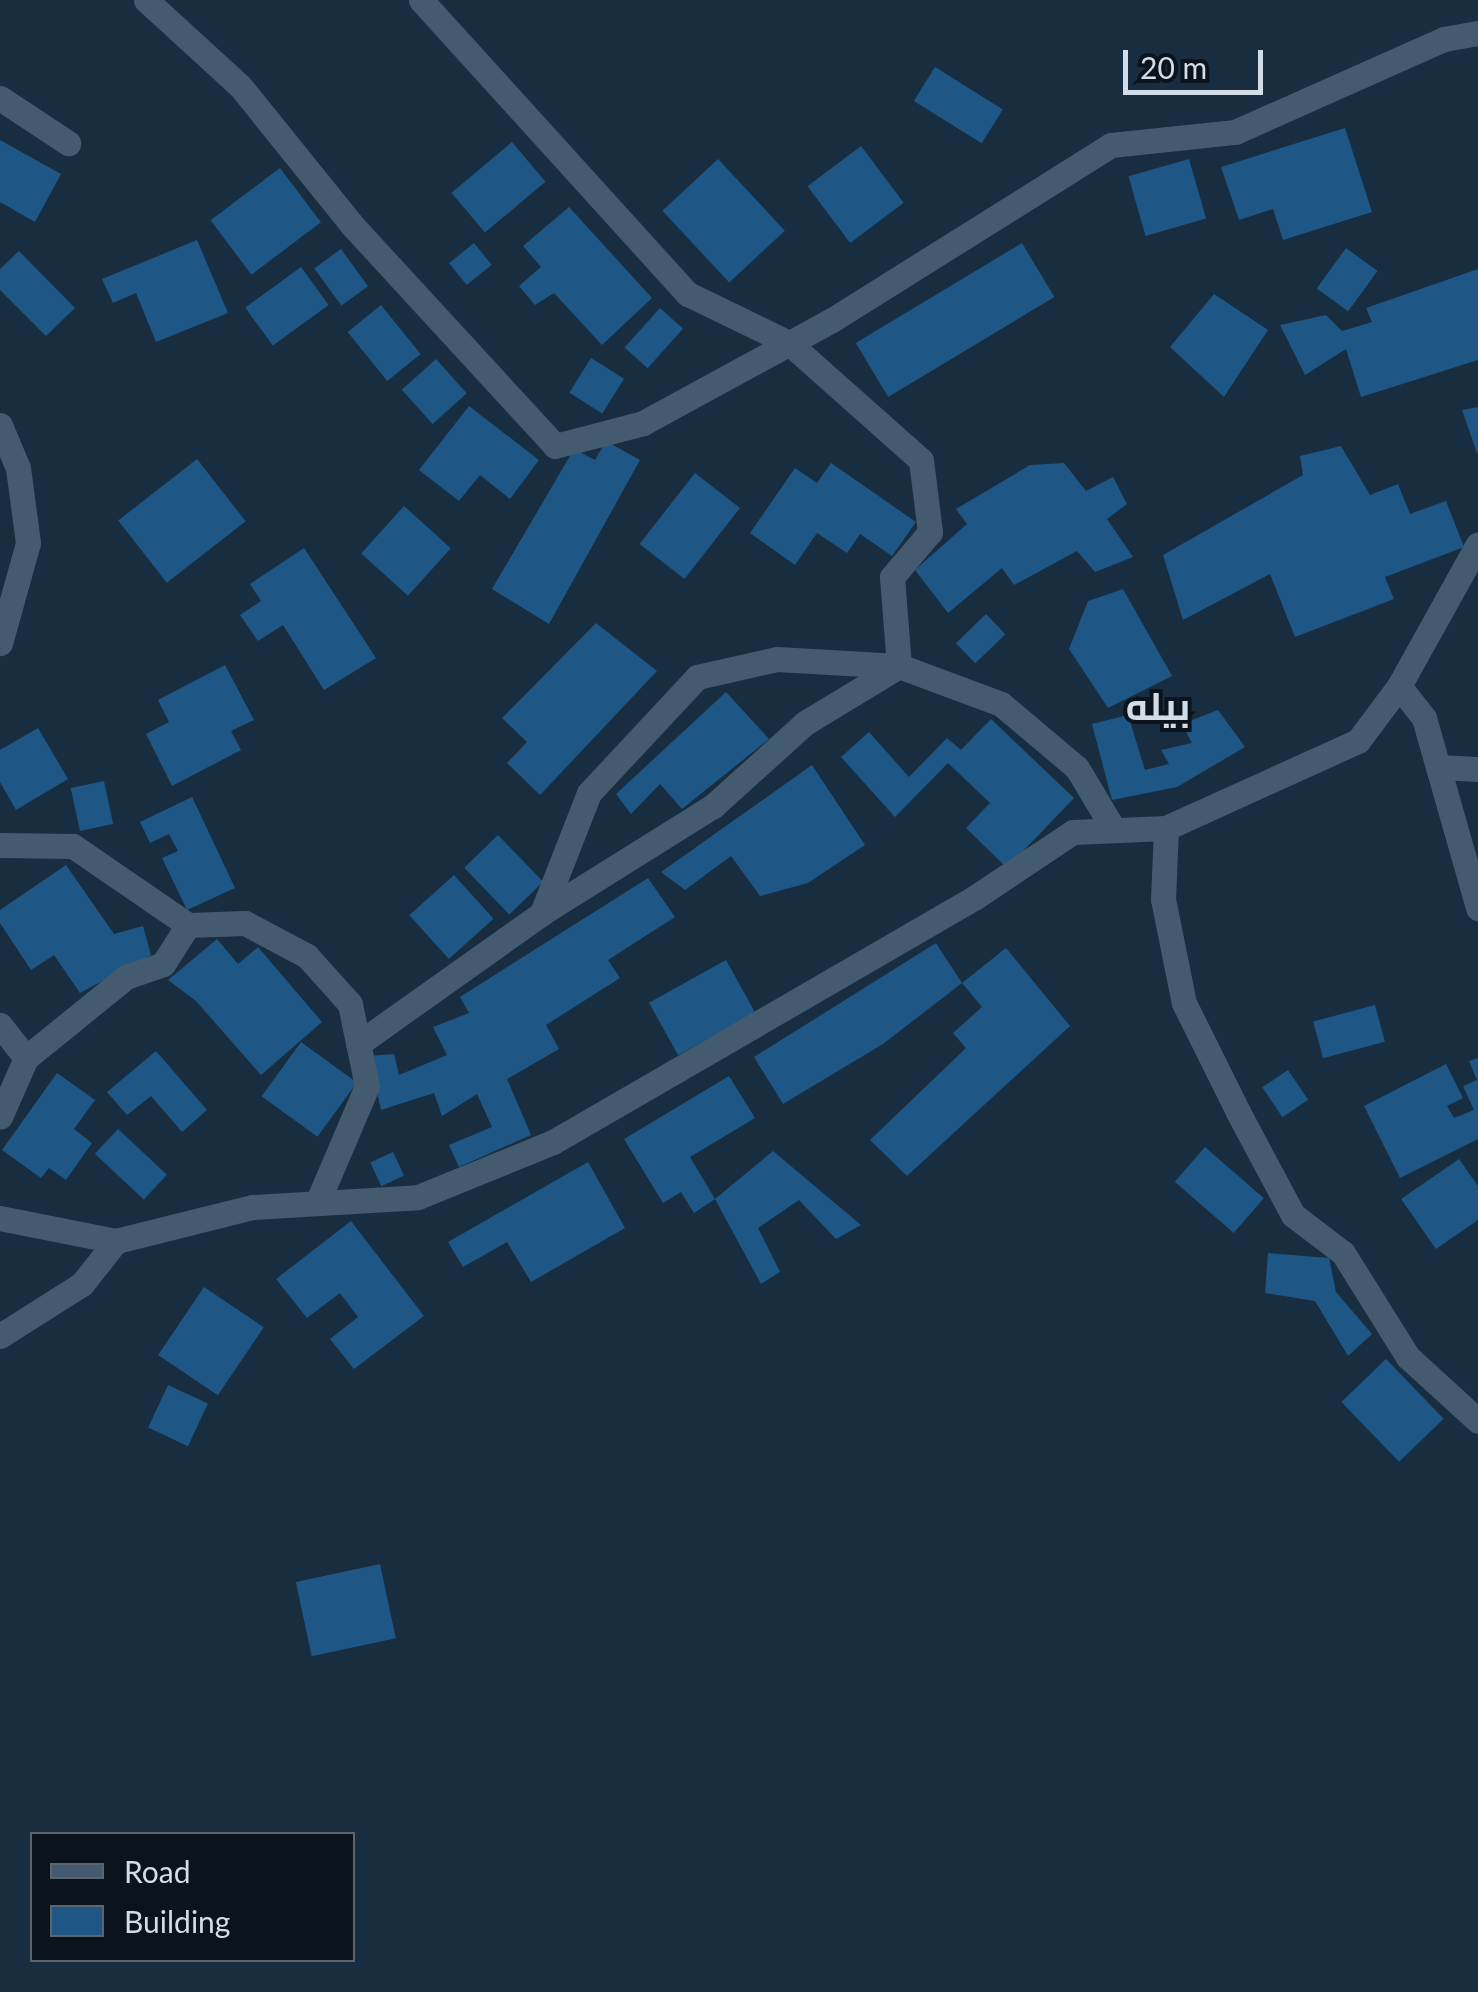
<!DOCTYPE html>
<html>
<head>
<meta charset="utf-8">
<style>
  body { margin:0 }
  #map { position:relative; width:1478px; height:1992px; overflow:hidden; background:#182d3f; font-family:Lato,Cairo,sans-serif }
  div>[style] { position:absolute }
  .building>* { inset:0; background:#1e5785; transform-origin:0 0 }
  .lane>* { height:25px; margin:-12.5px; padding:0 12.5px; transform-origin:12.5px; border-radius:12.5px; background:#445b6f }
  .street>* { height:25px; margin:-12.5px; padding:0 12.5px; transform-origin:12.5px; border-radius:12.5px; background:#445b6f }
  span { translate:-50% -50%; white-space:nowrap; text-align:center; line-height:1.15; -webkit-text-stroke:8px #0b141c; paint-order:stroke }
  .quarter-label { font-size:38px; color:#d1deea; font-weight:700 }
  .legend { position:absolute; left:30px; top:1832px; width:325px; height:130px; box-sizing:border-box; background:#0b141c; border:2px solid #5a656e; margin:0; padding:12px 18px; list-style:none; font-size:30px; color:#d1deea }
  .legend li { display:flex; align-items:center; gap:20px; height:50px }
  .legend b { width:50px; border:2px solid #5a656e }
  .scale { position:absolute; left:1123px; top:50px; width:140px; height:45px; box-sizing:border-box; border:5px solid #d1deea; border-top:0; padding-left:12px; font-size:30px; line-height:35px; white-space:nowrap; color:#d1deea; -webkit-text-stroke:8px #0b141c; paint-order:stroke }
</style>
</head>
<body>
<div id="map">
  <div class="building">
    <i style="left:935px;top:67px;width:80px;height:40px;rotate:32deg"></i>
    <i style="clip-path:polygon(1345px 128px,1372px 212px,1283px 240px,1273px 209px,1239px 220px,1221px 167px)"></i>
    <i style="clip-path:polygon(0 140px,61px 174px,35px 222px,0 202px)"></i>
    <i style="left:512px;top:142px;width:52px;height:79px;rotate:50deg"></i>
    <i style="left:861px;top:146px;width:71px;height:67px;rotate:53deg"></i>
    <i style="left:718px;top:159px;width:98px;height:76px;rotate:47deg"></i>
    <i style="left:1189px;top:159px;width:62px;height:63px;rotate:74deg"></i>
    <i style="left:280px;top:168px;width:68px;height:87px;rotate:53deg"></i>
    <i style="clip-path:polygon(569px 207px,652px 298px,602px 345px,554px 293px,535px 305px,519px 286px,541px 267px,523px 246px)"></i>
    <i style="clip-path:polygon(197px 240px,228px 313px,156px 342px,136px 293px,113px 303px,102px 279px)"></i>
    <i style="left:474px;top:243px;width:28px;height:32px;rotate:51deg"></i>
    <i style="left:1022px;top:243px;width:63px;height:194px;rotate:59deg"></i>
    <i style="left:1346px;top:248px;width:39px;height:50px;rotate:36deg"></i>
    <i style="left:341px;top:249px;width:46px;height:33px;rotate:54deg"></i>
    <i style="clip-path:polygon(19px 251px,75px 308px,46px 336px,0 290px,0 269px)"></i>
    <i style="left:301px;top:267px;width:47px;height:69px;rotate:54deg"></i>
    <i style="clip-path:polygon(1478px 269px,1478px 360px,1361px 397px,1346px 349px,1305px 375px,1280px 325px,1326px 315px,1342px 331px,1372px 322px,1366px 308px)"></i>
    <i style="clip-path:polygon(1214px 294px,1268px 330px,1224px 397px,1170px 347px)"></i>
    <i style="left:381px;top:305px;width:63px;height:43px;rotate:51deg"></i>
    <i style="left:660px;top:308px;width:31px;height:53px;rotate:42deg"></i>
    <i style="left:591px;top:358px;width:39px;height:41px;rotate:32deg"></i>
    <i style="left:436px;top:359px;width:46px;height:46px;rotate:48deg"></i>
    <i style="clip-path:polygon(469px 406px,539px 460px,510px 499px,480px 475px,459px 501px,419px 470px)"></i>
    <i style="clip-path:polygon(1478px 407px,1478px 453px,1477px 453px,1462px 410px)"></i>
    <i style="clip-path:polygon(606px 441px,640px 460px,549px 624px,492px 589px,574px 449px,595px 460px)"></i>
    <i style="clip-path:polygon(1341px 446px,1370px 495px,1398px 484px,1410px 514px,1446px 501px,1464px 547px,1385px 577px,1394px 599px,1295px 637px,1270px 574px,1183px 620px,1163px 555px,1303px 475px,1300px 456px)"></i>
    <i style="left:197px;top:459px;width:79px;height:100px;rotate:52deg"></i>
    <i style="clip-path:polygon(831px 463px,916px 522px,892px 556px,860px 534px,847px 553px,817px 533px,795px 565px,750px 533px,795px 468px,817px 483px)"></i>
    <i style="clip-path:polygon(1064px 463px,1086px 491px,1113px 477px,1127px 504px,1107px 519px,1133px 557px,1095px 572px,1077px 551px,1014px 585px,1002px 568px,948px 613px,915px 570px,967px 524px,956px 509px,1030px 465px)"></i>
    <i style="left:695px;top:473px;width:57px;height:90px;rotate:38deg"></i>
    <i style="left:404px;top:506px;width:63px;height:64px;rotate:42deg"></i>
    <i style="clip-path:polygon(304px 548px,376px 658px,324px 690px,283px 625px,258px 641px,240px 615px,261px 601px,250px 584px)"></i>
    <i style="clip-path:polygon(1123px 589px,1172px 676px,1108px 708px,1069px 649px,1088px 601px)"></i>
    <i style="left:986px;top:614px;width:28px;height:42px;rotate:46deg"></i>
    <i style="clip-path:polygon(596px 623px,657px 671px,540px 795px,507px 763px,527px 742px,502px 718px)"></i>
    <i style="clip-path:polygon(225px 665px,254px 720px,231px 731px,241px 750px,172px 786px,146px 734px,169px 722px,158px 700px)"></i>
    <i style="clip-path:polygon(726px 692px,769px 739px,682px 809px,660px 784px,631px 814px,616px 794px)"></i>
    <i style="clip-path:polygon(1218px 710px,1245px 747px,1177px 787px,1112px 800px,1092px 724px,1128px 715px,1145px 770px,1169px 764px,1161px 750px,1192px 743px,1182px 724px)"></i>
    <i style="clip-path:polygon(991px 719px,1074px 798px,1007px 868px,966px 828px,990px 803px,948px 763px,895px 817px,841px 757px,869px 732px,909px 777px,947px 738px,961px 750px)"></i>
    <i style="clip-path:polygon(38px 728px,68px 779px,16px 810px,0 782px,0 750px)"></i>
    <i style="clip-path:polygon(812px 765px,865px 845px,808px 883px,760px 896px,731px 856px,685px 890px,661px 872px)"></i>
    <i style="left:104px;top:781px;width:44px;height:34px;rotate:78deg"></i>
    <i style="clip-path:polygon(192px 797px,235px 888px,187px 910px,162px 858px,178px 851px,169px 834px,150px 843px,140px 822px)"></i>
    <i style="left:498px;top:835px;width:65px;height:47px;rotate:46deg"></i>
    <i style="clip-path:polygon(66px 865px,114px 934px,143px 926px,151px 955px,80px 993px,54px 955px,31px 970px,0 923px,0 910px)"></i>
    <i style="left:454px;top:875px;width:59px;height:60px;rotate:48deg"></i>
    <i style="clip-path:polygon(648px 878px,675px 917px,608px 960px,620px 978px,546px 1025px,559px 1049px,507px 1079px,531px 1135px,459px 1167px,449px 1145px,492px 1127px,477px 1094px,442px 1116px,434px 1093px,381px 1110px,369px 1056px,394px 1054px,399px 1075px,447px 1055px,433px 1027px,469px 1013px,460px 997px)"></i>
    <i style="clip-path:polygon(217px 939px,238px 964px,258px 947px,322px 1022px,261px 1075px,196px 1001px,168px 980px)"></i>
    <i style="clip-path:polygon(936px 943px,962px 983px,883px 1044px,783px 1104px,754px 1057px)"></i>
    <i style="clip-path:polygon(1006px 948px,1070px 1026px,907px 1176px,870px 1140px,966px 1048px,953px 1033px,982px 1007px,962px 983px)"></i>
    <i style="left:726px;top:960px;width:60px;height:88px;rotate:61deg"></i>
    <i style="left:1375px;top:1005px;width:38px;height:64px;rotate:75deg"></i>
    <i style="left:301px;top:1042px;width:69px;height:67px;rotate:36deg"></i>
    <i style="clip-path:polygon(156px 1051px,207px 1110px,182px 1132px,151px 1096px,127px 1115px,107px 1092px)"></i>
    <i style="clip-path:polygon(1478px 1058px,1478px 1139px,1400px 1178px,1364px 1106px,1446px 1064px,1463px 1098px,1447px 1106px,1454px 1118px,1474px 1110px,1463px 1086px,1477px 1080px,1469px 1061px)"></i>
    <i style="left:1288px;top:1070px;width:36px;height:31px;rotate:56deg"></i>
    <i style="clip-path:polygon(57px 1073px,95px 1100px,74px 1129px,92px 1143px,66px 1180px,49px 1168px,41px 1178px,2px 1150px)"></i>
    <i style="clip-path:polygon(729px 1076px,755px 1118px,690px 1157px,715px 1199px,694px 1213px,681px 1192px,663px 1203px,624px 1139px)"></i>
    <i style="left:118px;top:1129px;width:67px;height:34px;rotate:43deg"></i>
    <i style="left:1205px;top:1147px;width:78px;height:46px;rotate:41deg"></i>
    <i style="clip-path:polygon(773px 1151px,861px 1225px,836px 1239px,799px 1200px,758px 1228px,780px 1272px,761px 1284px,715px 1199px)"></i>
    <i style="left:393px;top:1152px;width:26px;height:25px;rotate:65deg"></i>
    <i style="clip-path:polygon(1459px 1159px,1478px 1186px,1478px 1220px,1436px 1249px,1401px 1199px)"></i>
    <i style="clip-path:polygon(588px 1162px,625px 1228px,531px 1282px,507px 1242px,463px 1267px,448px 1242px)"></i>
    <i style="clip-path:polygon(351px 1221px,424px 1316px,354px 1369px,330px 1339px,358px 1317px,340px 1293px,307px 1318px,276px 1279px)"></i>
    <i style="clip-path:polygon(1268px 1253px,1329px 1258px,1336px 1292px,1372px 1334px,1348px 1356px,1315px 1301px,1265px 1293px)"></i>
    <i style="left:204px;top:1287px;width:72px;height:82px;rotate:34deg"></i>
    <i style="left:1386px;top:1359px;width:83px;height:62px;rotate:46deg"></i>
    <i style="left:168px;top:1385px;width:44px;height:47px;rotate:25deg"></i>
    <i style="left:380px;top:1564px;width:76px;height:86px;rotate:78deg"></i>
  </div>
  <div class="lane">
    <i style="left:421px;top:0;width:397px;rotate:47.8deg"></i>
    <i style="left:688px;top:294px;width:112px;rotate:25.9deg"></i>
    <i style="left:789px;top:343px;width:176px;rotate:41.6deg"></i>
    <i style="left:921px;top:460px;width:73px;rotate:82.9deg"></i>
    <i style="left:930px;top:532px;width:59px;rotate:130.2deg"></i>
    <i style="left:892px;top:577px;width:89px;rotate:85.5deg"></i>
    <i style="left:899px;top:666px;width:110px;rotate:148.8deg"></i>
    <i style="left:805px;top:723px;width:124px;rotate:137.9deg"></i>
    <i style="left:713px;top:806px;width:202px;rotate:148deg"></i>
    <i style="left:0;top:98px;width:82px;rotate:33.5deg"></i>
    <i style="left:0;top:845px;width:73px;rotate:0.8deg"></i>
    <i style="left:73px;top:846px;width:140px;rotate:34.5deg"></i>
    <i style="left:188px;top:925px;width:57px;rotate:-2deg"></i>
    <i style="left:245px;top:923px;width:70px;rotate:28deg"></i>
    <i style="left:307px;top:956px;width:64px;rotate:48.1deg"></i>
    <i style="left:350px;top:1004px;width:84px;rotate:78.3deg"></i>
    <i style="left:367px;top:1086px;width:127px;rotate:113.1deg"></i>
    <i style="left:0;top:1025px;width:42px;rotate:51.8deg"></i>
    <i style="left:26px;top:1058px;width:64px;rotate:113.8deg"></i>
    <i style="left:358px;top:1044px;width:226px;rotate:-35.4deg"></i>
    <i style="left:542px;top:913px;width:129px;rotate:-68.6deg"></i>
    <i style="left:589px;top:793px;width:158px;rotate:-47deg"></i>
    <i style="left:697px;top:677px;width:82px;rotate:-12.7deg"></i>
    <i style="left:777px;top:659px;width:122px;rotate:3.3deg"></i>
    <i style="left:899px;top:666px;width:109px;rotate:20.4deg"></i>
    <i style="left:1001px;top:704px;width:99px;rotate:40.1deg"></i>
    <i style="left:1077px;top:768px;width:72px;rotate:59.2deg"></i>
    <i style="left:26px;top:1058px;width:129px;rotate:-39deg"></i>
    <i style="left:126px;top:977px;width:39px;rotate:-19deg"></i>
    <i style="left:163px;top:964px;width:46px;rotate:-57.3deg"></i>
  </div>
  <div class="street">
    <i style="left:146px;top:0;width:127px;rotate:42.5deg"></i>
    <i style="left:240px;top:86px;width:179px;rotate:51.1deg"></i>
    <i style="left:352px;top:225px;width:300px;rotate:47.4deg"></i>
    <i style="left:555px;top:446px;width:91px;rotate:-14.6deg"></i>
    <i style="left:643px;top:423px;width:215px;rotate:-28.6deg"></i>
    <i style="left:832px;top:320px;width:329px;rotate:-32.1deg"></i>
    <i style="left:1111px;top:145px;width:125px;rotate:-6deg"></i>
    <i style="left:1235px;top:132px;width:229px;rotate:-24deg"></i>
    <i style="left:1444px;top:39px;width:35px;rotate:-10deg"></i>
    <i style="left:0;top:425px;width:47px;rotate:67.3deg"></i>
    <i style="left:18px;top:468px;width:76px;rotate:82.4deg"></i>
    <i style="left:28px;top:543px;width:104px;rotate:105.6deg"></i>
    <i style="left:1399px;top:686px;width:41px;rotate:52deg"></i>
    <i style="left:1424px;top:718px;width:198px;rotate:74.1deg"></i>
    <i style="left:1438px;top:767px;width:40px;rotate:2.9deg"></i>
    <i style="left:1166px;top:828px;width:71px;rotate:92.4deg"></i>
    <i style="left:1163px;top:899px;width:106px;rotate:78.6deg"></i>
    <i style="left:1184px;top:1003px;width:122px;rotate:63.6deg"></i>
    <i style="left:1238px;top:1112px;width:117px;rotate:61.9deg"></i>
    <i style="left:1293px;top:1215px;width:63px;rotate:37.2deg"></i>
    <i style="left:1343px;top:1253px;width:123px;rotate:58deg"></i>
    <i style="left:1408px;top:1357px;width:95px;rotate:42.4deg"></i>
    <i style="left:0;top:1218px;width:118px;rotate:11.2deg"></i>
    <i style="left:116px;top:1241px;width:140px;rotate:-14deg"></i>
    <i style="left:252px;top:1207px;width:166px;rotate:-3.4deg"></i>
    <i style="left:418px;top:1197px;width:146px;rotate:-22.2deg"></i>
    <i style="left:553px;top:1142px;width:487px;rotate:-30.1deg"></i>
    <i style="left:974px;top:898px;width:119px;rotate:-33.7deg"></i>
    <i style="left:1073px;top:832px;width:93px;rotate:-2.5deg"></i>
    <i style="left:1166px;top:828px;width:211px;rotate:-24.4deg"></i>
    <i style="left:1358px;top:741px;width:69px;rotate:-53.3deg"></i>
    <i style="left:1399px;top:686px;width:162px;rotate:-60.9deg"></i>
    <i style="left:0;top:1336px;width:97px;rotate:-32.4deg"></i>
    <i style="left:82px;top:1284px;width:55px;rotate:-51.7deg"></i>
  </div>
  <div class="quarter-label">
    <span style="left:1158px;top:706px">بیله</span>
  </div>
  <ul class="legend">
  <li><b style="height:12px;background:#445b6f"></b>Road</li>
  <li><b style="height:28px;background:#1e5785"></b>Building</li>
  </ul>
  <div class="scale">20 m</div>
</div>
</body>
</html>
